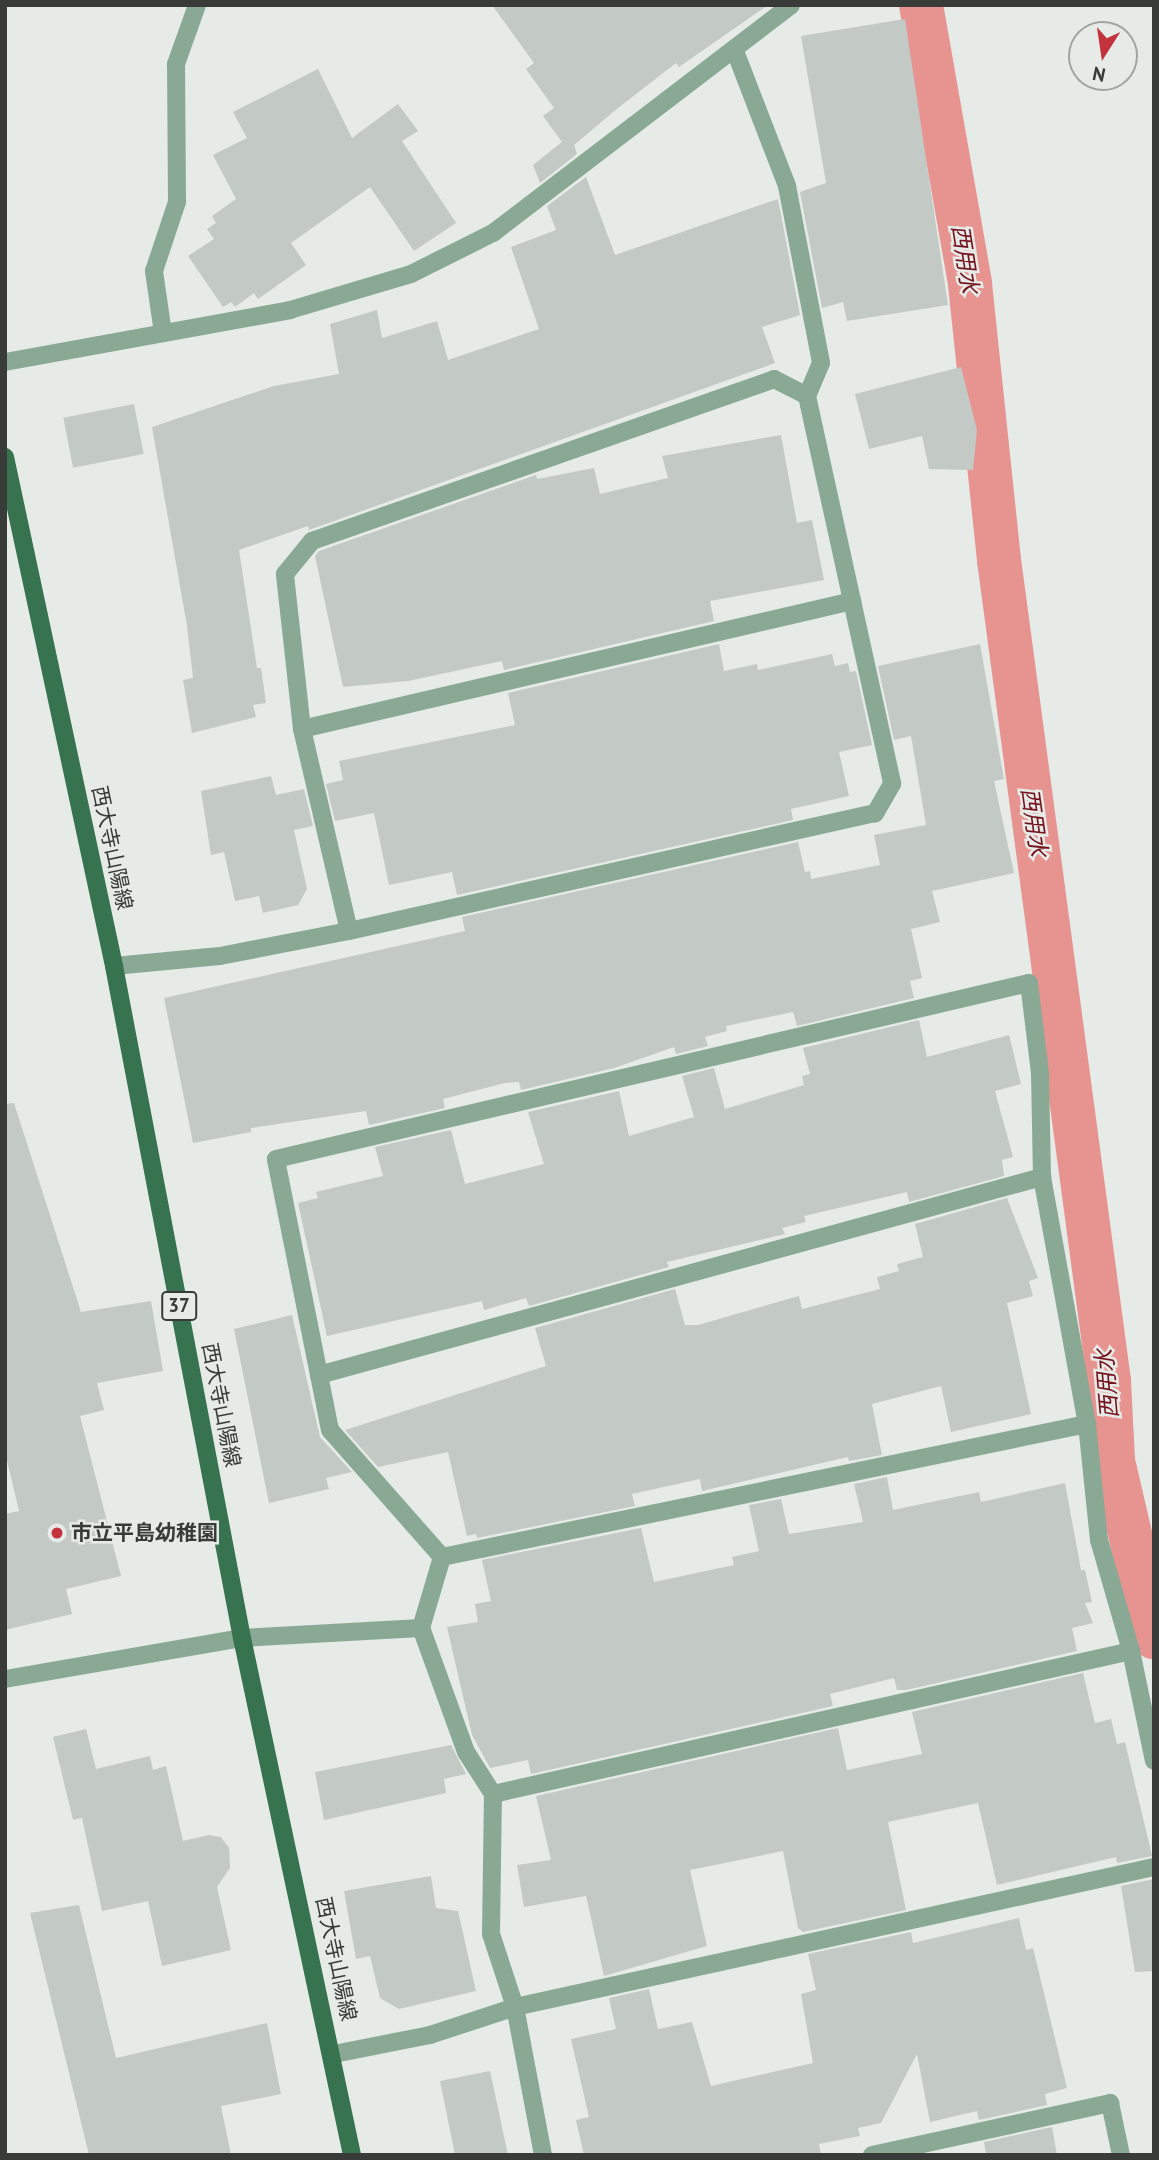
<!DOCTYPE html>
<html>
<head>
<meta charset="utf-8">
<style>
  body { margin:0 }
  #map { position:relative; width:1159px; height:2160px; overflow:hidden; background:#e6ebe7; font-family:"PT Sans","Noto Sans JP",sans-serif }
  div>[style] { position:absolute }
  .canal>* { height:44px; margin:-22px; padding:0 22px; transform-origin:22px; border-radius:22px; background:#e79491 }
  .building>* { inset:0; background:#c3c9c5; transform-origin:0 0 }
  .minor>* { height:18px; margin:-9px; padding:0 9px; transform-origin:9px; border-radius:9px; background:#8aa994 }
  .major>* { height:18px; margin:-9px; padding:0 9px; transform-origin:9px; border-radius:9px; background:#36734e }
  .dots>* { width:19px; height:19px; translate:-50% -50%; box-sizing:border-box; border:4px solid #e6ebe7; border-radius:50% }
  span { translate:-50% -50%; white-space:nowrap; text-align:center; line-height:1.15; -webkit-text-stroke:5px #e6ebe7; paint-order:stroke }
  .shield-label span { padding:2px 5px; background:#e6ebe7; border:2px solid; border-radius:5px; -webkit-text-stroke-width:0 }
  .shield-label { font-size:19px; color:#393b39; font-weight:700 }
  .street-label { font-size:21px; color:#393b39 }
  .poi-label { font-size:21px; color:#393b39; font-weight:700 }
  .left { translate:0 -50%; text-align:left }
  .water-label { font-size:23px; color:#74111c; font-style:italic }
  .frame { position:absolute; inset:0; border:7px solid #393b39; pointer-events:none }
  .north { position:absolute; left:1068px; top:21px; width:70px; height:70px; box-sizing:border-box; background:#e6ebe7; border:2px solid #a1a5a1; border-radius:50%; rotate:192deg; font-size:19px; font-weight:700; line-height:28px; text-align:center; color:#393b39 }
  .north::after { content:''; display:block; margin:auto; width:24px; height:32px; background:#c3333d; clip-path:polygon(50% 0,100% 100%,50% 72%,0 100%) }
</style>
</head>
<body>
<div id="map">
  <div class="canal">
    <i style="left:921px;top:5px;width:283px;rotate:80deg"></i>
    <i style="left:970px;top:284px;width:278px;rotate:84deg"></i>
    <i style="left:999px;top:560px;width:828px;rotate:82.37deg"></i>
    <i style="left:1109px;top:1381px;width:80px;rotate:87.1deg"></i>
    <i style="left:1113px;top:1461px;width:181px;rotate:76.9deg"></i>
  </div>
  <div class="building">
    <i style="clip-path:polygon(492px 5px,768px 5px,679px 67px,676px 63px,618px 108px,574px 145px,577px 154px,540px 183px,533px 165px,562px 142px,543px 116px,554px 108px,526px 69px,534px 63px)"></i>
    <i style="clip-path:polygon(905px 19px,948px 305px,847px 321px,843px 302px,822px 308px,800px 192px,826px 183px,801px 36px)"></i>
    <i style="clip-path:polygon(318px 69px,352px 138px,398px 104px,418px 131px,402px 141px,456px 223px,414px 251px,370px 187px,291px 243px,306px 265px,258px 299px,254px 293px,235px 307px,231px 302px,223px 307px,188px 256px,214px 239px,207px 229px,216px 223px,212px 216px,236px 199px,213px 155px,247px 138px,233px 112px)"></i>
    <i style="clip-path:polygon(586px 177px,615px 255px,778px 199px,800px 315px,762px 327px,775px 363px,309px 530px,308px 526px,239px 550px,257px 668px,261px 668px,266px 703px,253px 705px,256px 717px,192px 733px,183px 680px,193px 678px,187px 626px,152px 427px,274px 386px,339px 374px,330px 324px,377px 310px,382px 338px,437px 321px,448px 360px,539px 329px,511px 247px,556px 230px,547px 206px)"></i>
    <i style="clip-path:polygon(961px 367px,977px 430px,973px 470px,929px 469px,922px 436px,869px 449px,855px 394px)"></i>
    <i style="left:134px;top:404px;width:51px;height:72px;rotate:79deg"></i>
    <i style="clip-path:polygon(781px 435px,797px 523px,812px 520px,824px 580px,710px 601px,714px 621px,504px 670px,502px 661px,408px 681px,343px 687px,315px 556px,319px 551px,536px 475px,537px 479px,594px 468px,600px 494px,668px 478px,662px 456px)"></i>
    <i style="clip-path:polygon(719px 644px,724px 671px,757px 664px,758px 670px,832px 654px,835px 666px,848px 663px,850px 672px,856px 671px,872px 745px,839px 752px,849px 796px,791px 809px,793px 820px,457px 895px,452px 872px,389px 885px,374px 813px,335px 821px,326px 784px,343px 780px,339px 761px,515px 725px,508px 693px)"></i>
    <i style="clip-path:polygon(980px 644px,1004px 779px,994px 781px,1014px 873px,932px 891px,940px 922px,911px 929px,922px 978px,910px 981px,914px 998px,797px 1026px,793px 1012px,726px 1026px,727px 1031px,705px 1037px,708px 1046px,676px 1054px,674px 1047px,614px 1068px,521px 1090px,519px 1082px,505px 1083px,443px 1099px,445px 1108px,369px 1125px,366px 1111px,251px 1128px,251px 1132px,193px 1143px,164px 998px,465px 931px,462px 917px,798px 842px,805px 872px,810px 871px,811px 879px,880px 865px,874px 835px,926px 825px,911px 736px,894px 740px,878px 666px)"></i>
    <i style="clip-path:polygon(271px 776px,276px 795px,304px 789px,313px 826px,294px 830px,307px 889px,298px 905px,263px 913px,259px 896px,235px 901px,224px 852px,211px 855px,201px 791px)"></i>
    <i style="clip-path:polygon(919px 1020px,927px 1057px,1009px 1035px,1021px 1084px,995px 1091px,1013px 1157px,1002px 1160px,1004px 1176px,909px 1202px,907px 1192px,804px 1216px,806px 1222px,782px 1228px,785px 1234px,667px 1262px,669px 1267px,529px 1306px,526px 1298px,484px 1310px,482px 1301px,327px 1336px,298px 1203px,318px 1198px,316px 1192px,383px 1176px,375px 1147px,451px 1130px,465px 1184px,544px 1164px,528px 1112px,619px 1091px,629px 1136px,694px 1117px,682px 1076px,714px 1068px,725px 1109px,804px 1085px,802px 1076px,810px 1074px,803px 1048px)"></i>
    <i style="clip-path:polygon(14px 1103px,81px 1312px,151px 1301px,163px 1371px,97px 1383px,104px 1410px,80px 1416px,121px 1576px,66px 1589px,72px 1614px,5px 1630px,5px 1514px,19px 1511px,5px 1452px,5px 1104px)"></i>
    <i style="clip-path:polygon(1007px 1198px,1038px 1278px,1029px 1281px,1033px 1296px,1007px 1303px,1031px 1414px,951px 1432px,941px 1386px,872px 1404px,882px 1455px,849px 1461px,848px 1457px,702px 1491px,700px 1479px,632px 1494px,635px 1506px,477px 1538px,476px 1534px,467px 1536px,448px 1452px,378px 1467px,345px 1430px,546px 1366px,535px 1328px,675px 1289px,685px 1325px,698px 1325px,799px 1296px,802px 1309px,880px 1289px,877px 1277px,899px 1271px,897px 1264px,923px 1257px,915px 1224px)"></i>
    <i style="clip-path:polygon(292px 1315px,320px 1437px,352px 1472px,326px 1478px,329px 1489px,269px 1503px,234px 1329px)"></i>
    <i style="clip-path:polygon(887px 1477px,893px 1510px,979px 1492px,981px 1502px,1065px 1483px,1081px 1570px,1085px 1570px,1092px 1602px,1085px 1603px,1093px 1623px,1072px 1628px,1077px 1651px,906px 1690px,897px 1690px,894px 1678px,830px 1694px,833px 1706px,531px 1774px,528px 1760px,490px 1768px,472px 1735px,447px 1627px,478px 1622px,475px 1604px,491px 1601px,482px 1560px,641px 1528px,654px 1582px,734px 1565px,732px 1557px,759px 1551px,749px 1505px,781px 1499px,789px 1534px,863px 1522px,854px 1484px)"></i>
    <i style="clip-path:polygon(1083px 1673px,1095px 1723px,1111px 1719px,1117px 1744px,1125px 1742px,1152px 1856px,1117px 1863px,1116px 1857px,997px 1885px,978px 1803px,888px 1822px,906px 1910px,803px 1932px,798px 1928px,783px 1851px,690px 1870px,707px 1946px,604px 1976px,586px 1896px,524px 1907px,517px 1865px,551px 1860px,536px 1796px,838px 1728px,847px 1770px,922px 1754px,912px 1712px)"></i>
    <i style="clip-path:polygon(86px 1729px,96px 1769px,150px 1756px,153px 1770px,166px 1766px,183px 1841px,209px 1835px,221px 1837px,229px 1848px,230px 1868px,217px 1887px,231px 1950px,162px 1966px,148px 1901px,102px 1911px,82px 1818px,73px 1820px,53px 1737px)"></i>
    <i style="clip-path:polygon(451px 1745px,466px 1774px,444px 1779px,446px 1793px,324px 1820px,315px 1772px)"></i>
    <i style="clip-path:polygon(431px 1876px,436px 1908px,458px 1911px,476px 1991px,399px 2009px,380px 1998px,370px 1956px,356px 1959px,344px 1891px)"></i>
    <i style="clip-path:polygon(1154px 1879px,1154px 1971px,1135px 1972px,1121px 1886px)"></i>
    <i style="clip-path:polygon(79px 1905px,116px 2058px,267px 2023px,281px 2094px,221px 2106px,231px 2155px,89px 2155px,30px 1913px)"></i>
    <i style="clip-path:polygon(1019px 1918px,1026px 1950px,1033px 1948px,1067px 2088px,1045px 2094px,1047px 2105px,979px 2120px,977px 2111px,930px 2122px,917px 2054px,881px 2123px,858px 2128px,860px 2136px,819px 2144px,821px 2155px,584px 2155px,576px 2120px,589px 2117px,571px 2039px,616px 2029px,609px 1998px,649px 1989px,658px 2029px,692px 2022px,711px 2086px,813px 2063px,801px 1994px,816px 1990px,808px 1954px,911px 1932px,913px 1943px)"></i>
    <i style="clip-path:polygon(490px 2071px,508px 2155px,455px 2155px,440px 2081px)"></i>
    <i style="clip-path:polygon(1052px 2127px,1057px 2155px,986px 2155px,984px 2142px)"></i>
  </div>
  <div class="minor">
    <i style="left:735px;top:51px;width:145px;rotate:68.9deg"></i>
    <i style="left:787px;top:186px;width:180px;rotate:79.1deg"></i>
    <i style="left:821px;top:363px;width:36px;rotate:113deg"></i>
    <i style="left:163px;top:333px;width:63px;rotate:-98.3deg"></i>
    <i style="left:154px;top:271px;width:73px;rotate:-71.6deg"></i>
    <i style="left:177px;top:202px;width:138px;rotate:-90.4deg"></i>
    <i style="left:176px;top:64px;width:63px;rotate:-70.4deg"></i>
    <i style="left:5px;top:362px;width:290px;rotate:-10.3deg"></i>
    <i style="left:290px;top:310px;width:126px;rotate:-16.6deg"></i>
    <i style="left:411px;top:274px;width:92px;rotate:-26.6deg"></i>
    <i style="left:493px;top:233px;width:375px;rotate:-37.4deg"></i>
    <i style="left:774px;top:379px;width:37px;rotate:27deg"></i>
    <i style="left:807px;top:396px;width:397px;rotate:77.6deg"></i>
    <i style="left:892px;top:784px;width:34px;rotate:120deg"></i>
    <i style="left:875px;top:813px;width:539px;rotate:167.36deg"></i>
    <i style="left:349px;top:931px;width:207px;rotate:-103.1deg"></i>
    <i style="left:302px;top:729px;width:156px;rotate:-96.3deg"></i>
    <i style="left:285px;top:574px;width:43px;rotate:-50.7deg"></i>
    <i style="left:312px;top:541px;width:490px;rotate:-19.3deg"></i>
    <i style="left:302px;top:729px;width:565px;rotate:-13.1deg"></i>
    <i style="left:114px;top:966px;width:106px;rotate:-5.4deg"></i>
    <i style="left:220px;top:956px;width:131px;rotate:-11deg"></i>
    <i style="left:319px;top:1375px;width:750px;rotate:-15.32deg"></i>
    <i style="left:442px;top:1557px;width:659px;rotate:-11.65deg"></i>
    <i style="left:5px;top:1679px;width:241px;rotate:-9.8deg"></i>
    <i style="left:242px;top:1638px;width:179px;rotate:-3.2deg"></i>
    <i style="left:493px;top:1794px;width:654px;rotate:-12.63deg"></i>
    <i style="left:334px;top:2054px;width:98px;rotate:-11.2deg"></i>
    <i style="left:430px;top:2035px;width:89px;rotate:-18.2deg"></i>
    <i style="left:515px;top:2007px;width:654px;rotate:-12.36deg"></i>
    <i style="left:543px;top:2155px;width:151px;rotate:-100.7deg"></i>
    <i style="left:515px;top:2007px;width:77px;rotate:-108.2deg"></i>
    <i style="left:491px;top:1934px;width:140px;rotate:-89.2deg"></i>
    <i style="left:493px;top:1794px;width:50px;rotate:-122.7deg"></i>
    <i style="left:466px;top:1752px;width:132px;rotate:-109.9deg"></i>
    <i style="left:421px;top:1628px;width:74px;rotate:-73.5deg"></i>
    <i style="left:442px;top:1557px;width:169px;rotate:-131.4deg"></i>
    <i style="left:330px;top:1430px;width:276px;rotate:-101.3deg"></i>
    <i style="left:276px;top:1159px;width:773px;rotate:-13.16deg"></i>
    <i style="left:1029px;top:983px;width:91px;rotate:83deg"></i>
    <i style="left:1040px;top:1073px;width:104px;rotate:88.9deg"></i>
    <i style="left:1042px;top:1177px;width:251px;rotate:79.7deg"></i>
    <i style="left:1087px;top:1424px;width:117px;rotate:84.1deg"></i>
    <i style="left:1099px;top:1540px;width:116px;rotate:73.9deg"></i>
    <i style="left:1131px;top:1651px;width:112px;rotate:78.2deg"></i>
    <i style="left:872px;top:2155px;width:244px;rotate:-12.3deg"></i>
    <i style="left:1110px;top:2103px;width:53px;rotate:78.1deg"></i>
  </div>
  <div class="major">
    <i style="left:5px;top:457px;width:521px;rotate:77.91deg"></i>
    <i style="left:114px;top:966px;width:684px;rotate:79.22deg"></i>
    <i style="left:242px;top:1638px;width:529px;rotate:77.99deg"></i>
  </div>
  <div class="dots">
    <i style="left:57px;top:1533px;background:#c3333d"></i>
  </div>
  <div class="shield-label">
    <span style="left:179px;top:1306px">37</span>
  </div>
  <div class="street-label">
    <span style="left:112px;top:848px;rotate:78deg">西大寺山陽線</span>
    <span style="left:221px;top:1405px;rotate:79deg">西大寺山陽線</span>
    <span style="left:336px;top:1959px;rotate:78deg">西大寺山陽線</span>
  </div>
  <div class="poi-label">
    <span class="left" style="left:71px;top:1533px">市立平島幼稚園</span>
  </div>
  <div class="water-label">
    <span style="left:965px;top:259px;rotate:81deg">西用水</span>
    <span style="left:1034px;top:822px;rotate:82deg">西用水</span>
    <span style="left:1107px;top:1384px;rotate:-95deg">西用水</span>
  </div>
  <div class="frame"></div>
  <div class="north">N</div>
</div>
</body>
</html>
